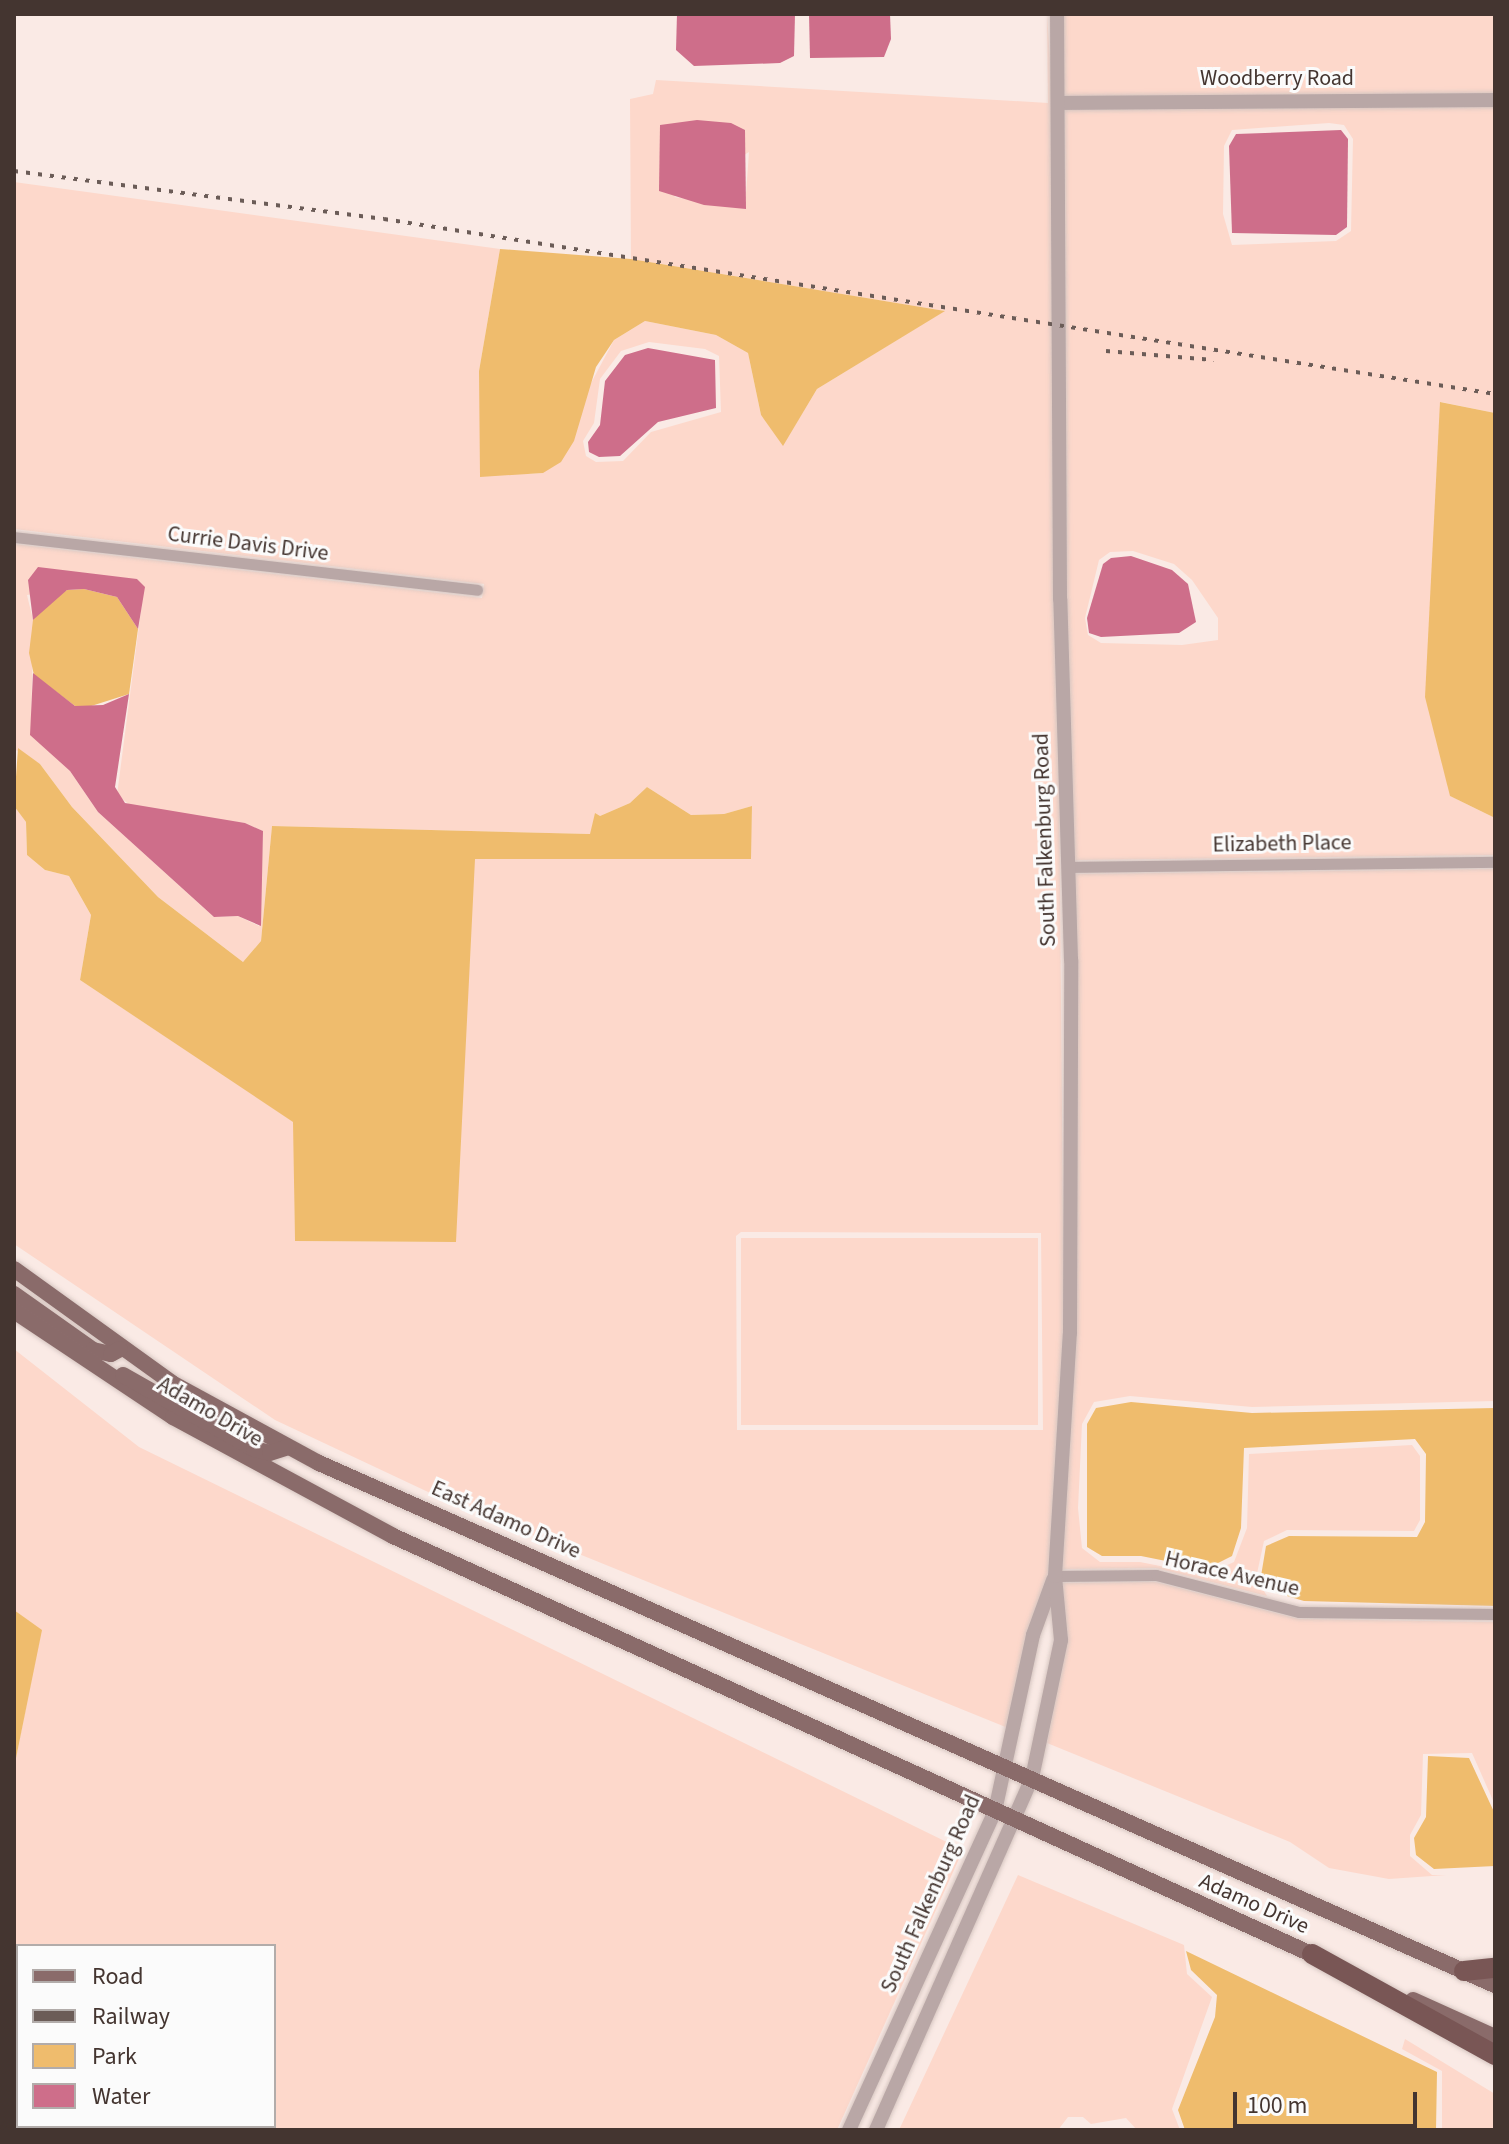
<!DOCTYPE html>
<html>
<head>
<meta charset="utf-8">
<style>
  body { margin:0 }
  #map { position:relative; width:1509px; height:2144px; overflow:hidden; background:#faeae5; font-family:"Source Sans 3",sans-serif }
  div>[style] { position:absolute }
  .built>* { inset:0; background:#fdd8cb; transform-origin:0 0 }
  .green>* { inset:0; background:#efbc6d }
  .water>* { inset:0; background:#ce6e8a }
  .roads { filter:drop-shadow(0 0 2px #d6c6c1) drop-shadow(0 0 2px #d6c6c1) }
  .minor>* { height:11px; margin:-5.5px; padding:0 5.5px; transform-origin:5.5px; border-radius:5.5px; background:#b9a7a6 }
  .tertiary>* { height:14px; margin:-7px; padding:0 7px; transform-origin:7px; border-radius:7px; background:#b9a7a6 }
  .primary>* { height:16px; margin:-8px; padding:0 8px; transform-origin:8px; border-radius:8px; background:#8a6b6a }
  .motorway>* { height:20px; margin:-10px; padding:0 10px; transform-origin:10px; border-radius:10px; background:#795655 }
  .rail>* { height:4px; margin-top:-2px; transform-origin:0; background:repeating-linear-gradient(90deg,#6b5c57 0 4px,transparent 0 12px) }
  span { translate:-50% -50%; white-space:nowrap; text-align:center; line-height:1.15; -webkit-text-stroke:6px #fbfbfb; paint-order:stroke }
  .street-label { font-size:22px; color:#443530 }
  .frame { position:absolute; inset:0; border:16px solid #443530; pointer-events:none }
  .legend { position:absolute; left:16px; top:1944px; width:260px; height:184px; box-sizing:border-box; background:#fbfbfb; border:2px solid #b2acaa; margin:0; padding:10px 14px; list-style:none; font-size:24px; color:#443530 }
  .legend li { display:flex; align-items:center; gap:16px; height:40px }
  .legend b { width:40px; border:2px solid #b2acaa }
  .scale { position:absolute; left:1233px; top:2092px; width:184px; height:36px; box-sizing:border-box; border:4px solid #443530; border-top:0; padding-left:10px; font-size:24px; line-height:28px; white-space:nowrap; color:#443530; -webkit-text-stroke:6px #fbfbfb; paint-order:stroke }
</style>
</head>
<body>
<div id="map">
  <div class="built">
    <i style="clip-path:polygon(evenodd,1047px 14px,1053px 103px,1064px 1333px,1049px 1569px,1008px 1728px,443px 1499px,275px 1420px,14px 1244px,14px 806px,26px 822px,27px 855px,45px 870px,69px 876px,91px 915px,80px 980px,294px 1122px,295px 1241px,455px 1242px,474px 859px,750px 859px,752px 806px,724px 814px,691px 815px,647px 787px,630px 803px,600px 816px,591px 834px,272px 826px,261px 941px,243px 962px,158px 897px,72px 807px,40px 764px,14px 749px,14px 544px,482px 598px,484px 584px,14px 529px,14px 182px,500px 249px,479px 371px,529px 474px,543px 473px,614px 340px,645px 321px,716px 335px,748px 353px,761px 415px,783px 445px,817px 389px,944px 311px,631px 259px,630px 99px,653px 94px,656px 80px,1048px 103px,1047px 14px,749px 152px,745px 208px,674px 197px,749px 152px,1047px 14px,649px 342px,705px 349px,719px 356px,721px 412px,651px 432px,623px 461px,596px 462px,586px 456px,583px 441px,594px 423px,600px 379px,621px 351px,649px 342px,1047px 14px,137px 579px,144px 587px,117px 795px,135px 809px,245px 823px,263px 831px,259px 926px,238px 916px,214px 917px,98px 812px,70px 771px,31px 735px,33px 620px,27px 595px,137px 579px,1047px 14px,741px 1232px,1041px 1233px,1043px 1430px,737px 1430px,736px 1236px,741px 1232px)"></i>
    <i style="left:1063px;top:14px;width:432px;height:82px"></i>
    <i style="clip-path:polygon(evenodd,1495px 107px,1495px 413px,1441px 402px,1450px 796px,1495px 818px,1495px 855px,1075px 860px,1067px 599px,1065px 110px,1495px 107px,1329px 123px,1344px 125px,1353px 139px,1351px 231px,1336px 241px,1232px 245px,1223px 214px,1224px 146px,1232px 130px,1329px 123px,1495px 107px,1133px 551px,1174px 564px,1192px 580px,1218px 618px,1218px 640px,1182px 645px,1101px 643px,1088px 635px,1085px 618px,1099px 560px,1110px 552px,1133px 551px)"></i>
    <i style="clip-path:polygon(1495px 869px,1495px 1401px,1252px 1407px,1130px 1396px,1094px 1402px,1082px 1424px,1078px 1508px,1082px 1548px,1100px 1562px,1140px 1562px,1205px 1575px,1234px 1562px,1247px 1528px,1249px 1454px,1412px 1445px,1420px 1456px,1420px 1520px,1414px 1531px,1287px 1530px,1264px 1541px,1256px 1578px,1267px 1596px,1156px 1568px,1062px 1569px,1076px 1333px,1075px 874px)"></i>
    <i style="left:741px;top:1238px;width:297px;height:187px"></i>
    <i style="clip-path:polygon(14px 1349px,139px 1447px,963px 1850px,837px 2130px,43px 2130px,43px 2126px,274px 2126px,274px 1946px,18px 1946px,18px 2091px,14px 2091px,14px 1768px,41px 1631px,14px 1610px)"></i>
    <i style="clip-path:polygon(1156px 1582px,1299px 1619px,1495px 1622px,1495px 1805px,1472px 1753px,1423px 1754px,1421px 1815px,1410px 1835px,1410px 1856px,1432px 1875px,1446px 1875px,1389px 1879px,1329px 1868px,1290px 1842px,1047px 1743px,1067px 1641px,1062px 1583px)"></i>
    <i style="clip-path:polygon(1018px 1875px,1184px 1945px,1187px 1974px,1212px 1997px,1172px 2109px,1180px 2130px,1137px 2130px,1126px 2118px,1091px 2124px,1083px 2117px,1068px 2117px,1058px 2130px,899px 2130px)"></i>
    <i style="clip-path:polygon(1405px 2039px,1495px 2094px,1495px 2130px,1442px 2130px,1442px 2071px,1402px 2049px)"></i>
  </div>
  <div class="green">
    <i style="clip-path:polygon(500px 249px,631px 259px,945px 311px,817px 389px,783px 446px,761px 415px,748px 353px,716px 335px,645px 321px,614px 340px,596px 367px,574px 441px,561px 462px,543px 473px,480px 477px,479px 371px)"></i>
    <i style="clip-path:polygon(1440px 402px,1495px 413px,1495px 818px,1450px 796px,1425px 697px)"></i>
    <i style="clip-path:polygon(84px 589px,117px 597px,138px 629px,129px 694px,88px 707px,75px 706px,34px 675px,29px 653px,33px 620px,46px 603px,67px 590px)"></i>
    <i style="clip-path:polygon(18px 748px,40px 764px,72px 807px,158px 897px,243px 962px,261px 941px,272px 826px,590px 834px,595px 813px,600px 816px,630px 803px,647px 787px,691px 815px,724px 814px,752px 806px,751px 859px,475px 859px,456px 1242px,295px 1241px,293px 1122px,80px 980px,91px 915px,69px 876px,45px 870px,27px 855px,26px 822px,14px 806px)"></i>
    <i style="clip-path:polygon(1131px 1402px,1252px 1413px,1495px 1408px,1495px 1606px,1304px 1601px,1270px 1591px,1261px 1576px,1266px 1546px,1289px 1536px,1417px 1537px,1425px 1522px,1426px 1454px,1415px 1439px,1244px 1448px,1241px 1528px,1232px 1556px,1206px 1569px,1141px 1556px,1102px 1556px,1087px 1547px,1087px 1424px,1096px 1408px)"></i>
    <i style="clip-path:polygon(14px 1610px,42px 1630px,14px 1768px)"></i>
    <i style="clip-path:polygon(1428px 1756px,1469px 1758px,1495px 1814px,1495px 1866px,1434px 1869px,1416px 1855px,1414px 1838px,1426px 1817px)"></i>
    <i style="clip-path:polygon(1186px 1951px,1437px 2072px,1436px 2130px,1185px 2130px,1178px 2110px,1215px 2017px,1217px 1995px,1191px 1970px)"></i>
  </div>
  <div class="water">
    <i style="clip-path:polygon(677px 14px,795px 14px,794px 56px,780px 63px,694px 66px,676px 50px)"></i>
    <i style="clip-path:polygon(809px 14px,890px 14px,891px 39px,884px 57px,810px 58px)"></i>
    <i style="clip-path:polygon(697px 120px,731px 123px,745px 130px,746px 209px,704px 205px,659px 191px,660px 125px)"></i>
    <i style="clip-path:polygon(1341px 130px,1348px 139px,1347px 227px,1336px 235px,1232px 233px,1229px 146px,1236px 134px)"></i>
    <i style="clip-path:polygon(648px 348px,715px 360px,716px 408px,658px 422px,620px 456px,599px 457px,589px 452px,588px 442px,600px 425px,605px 381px,625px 355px)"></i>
    <i style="clip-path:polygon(1131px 556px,1172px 570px,1188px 584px,1196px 622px,1179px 633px,1101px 637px,1089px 633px,1087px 618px,1103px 564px,1111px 558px)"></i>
    <i style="clip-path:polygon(38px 567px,137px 579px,145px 587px,138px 629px,117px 597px,84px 589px,67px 590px,33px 620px,28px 580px)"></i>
    <i style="clip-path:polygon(33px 673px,75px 706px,103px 705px,129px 694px,115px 787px,125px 803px,245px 823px,263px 831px,261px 926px,238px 916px,214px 917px,98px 812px,70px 771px,30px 735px)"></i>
  </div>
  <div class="roads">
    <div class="minor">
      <i style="left:14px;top:537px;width:466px;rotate:6.5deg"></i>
      <i style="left:1069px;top:867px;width:426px;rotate:-0.7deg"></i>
      <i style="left:1055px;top:1576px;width:101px;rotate:-0.6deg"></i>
      <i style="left:1156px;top:1575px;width:148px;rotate:14.5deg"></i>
      <i style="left:1299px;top:1612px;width:196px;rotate:0.6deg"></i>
    </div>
    <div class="tertiary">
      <i style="left:1059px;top:103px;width:436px;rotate:-0.4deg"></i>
      <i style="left:849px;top:2130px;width:351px;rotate:-65.4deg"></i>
      <i style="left:995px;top:1811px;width:180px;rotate:-77.8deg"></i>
      <i style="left:1033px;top:1635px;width:59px;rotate:-70deg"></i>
      <i style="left:876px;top:2130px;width:385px;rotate:-66.1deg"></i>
      <i style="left:1032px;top:1778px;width:141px;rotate:-78.1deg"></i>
      <i style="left:1061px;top:1640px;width:64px;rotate:-95.4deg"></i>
      <i style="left:1055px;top:1576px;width:243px;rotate:-86.5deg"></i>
      <i style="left:1070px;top:1333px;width:373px;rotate:-89.8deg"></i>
      <i style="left:1071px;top:960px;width:361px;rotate:-91.7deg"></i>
      <i style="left:1060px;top:599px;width:585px;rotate:-90.29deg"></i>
    </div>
    <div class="primary">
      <i style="left:14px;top:1269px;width:195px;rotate:35.8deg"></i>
      <i style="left:172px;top:1383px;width:167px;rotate:28.6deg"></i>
      <i style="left:319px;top:1463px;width:1287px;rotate:23.94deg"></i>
      <i style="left:14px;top:1294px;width:97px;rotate:35.3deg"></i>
      <i style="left:93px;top:1350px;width:18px;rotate:13deg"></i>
      <i style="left:111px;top:1354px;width:10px;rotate:-29deg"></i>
      <i style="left:14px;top:1311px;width:191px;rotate:33.7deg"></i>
      <i style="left:173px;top:1417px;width:250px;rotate:28.4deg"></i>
      <i style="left:393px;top:1536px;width:1021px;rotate:24.48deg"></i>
      <i style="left:123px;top:1375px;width:150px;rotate:29.5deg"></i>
      <i style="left:254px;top:1449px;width:16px;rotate:14deg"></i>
      <i style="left:270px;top:1453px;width:19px;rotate:-18deg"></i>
      <i style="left:1413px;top:2000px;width:90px;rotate:24.3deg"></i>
    </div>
    <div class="motorway">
      <i style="left:1312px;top:1954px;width:209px;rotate:28.9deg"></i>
      <i style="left:1464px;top:1971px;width:31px;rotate:-6deg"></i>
    </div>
  </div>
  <div class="rail">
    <i style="left:14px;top:171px;width:373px;rotate:7.4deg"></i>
    <i style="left:384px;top:219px;width:1125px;rotate:8.95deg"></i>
    <i style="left:1106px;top:351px;width:108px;rotate:4.8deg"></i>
  </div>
  <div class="street-label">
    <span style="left:1277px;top:79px">Woodberry Road</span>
    <span style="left:248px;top:544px;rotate:7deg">Currie Davis Drive</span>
    <span style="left:1045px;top:840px;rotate:-92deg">South Falkenburg Road</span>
    <span style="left:1282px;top:844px;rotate:-1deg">Elizabeth Place</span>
    <span style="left:210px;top:1412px;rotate:30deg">Adamo Drive</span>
    <span style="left:506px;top:1520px;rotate:24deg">East Adamo Drive</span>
    <span style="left:1232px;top:1574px;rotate:13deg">Horace Avenue</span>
    <span style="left:931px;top:1894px;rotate:-66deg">South Falkenburg Road</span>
    <span style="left:1254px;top:1904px;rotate:24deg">Adamo Drive</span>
  </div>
  <div class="frame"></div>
  <ul class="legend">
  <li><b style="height:10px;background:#8a6b6a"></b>Road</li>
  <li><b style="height:10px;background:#6b5c57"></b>Railway</li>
  <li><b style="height:22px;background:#efbc6d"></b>Park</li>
  <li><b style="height:22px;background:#ce6e8a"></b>Water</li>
  </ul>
  <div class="scale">100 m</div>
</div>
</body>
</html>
